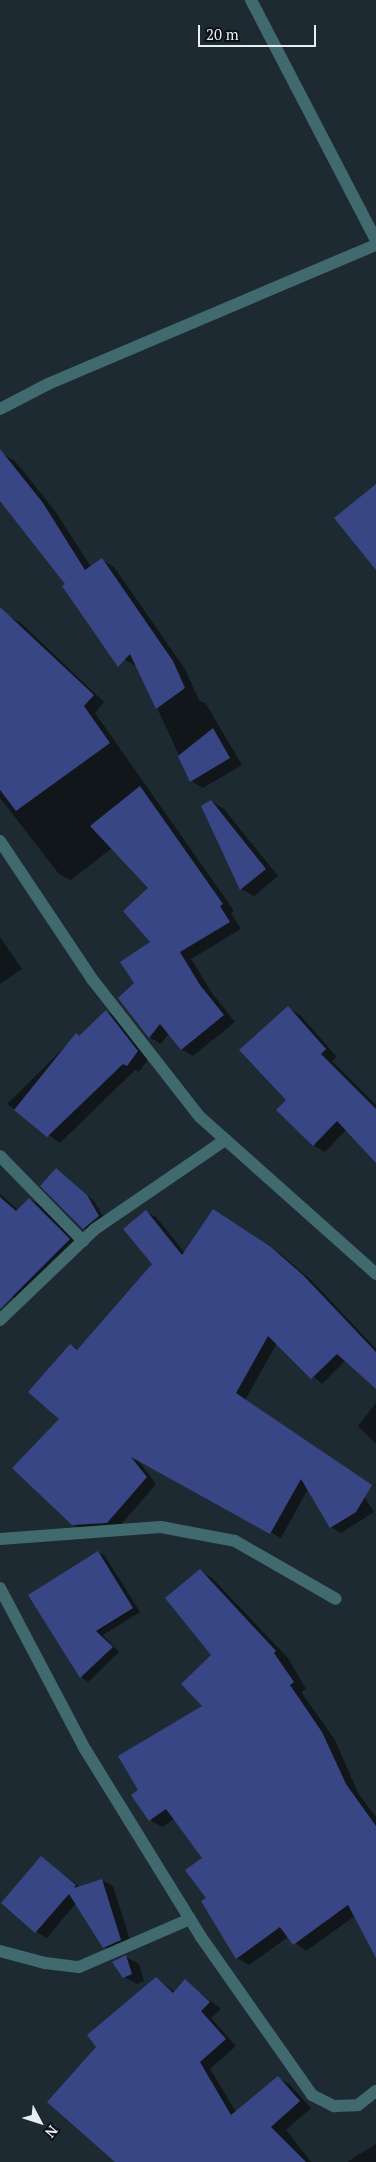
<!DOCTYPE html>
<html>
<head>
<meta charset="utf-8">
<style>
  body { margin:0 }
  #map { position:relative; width:376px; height:2162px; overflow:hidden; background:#1e2a31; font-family:"PT Serif",serif }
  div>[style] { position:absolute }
  .shadow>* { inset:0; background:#0007 }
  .building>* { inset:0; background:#384685 }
  .minor>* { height:12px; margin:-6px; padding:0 6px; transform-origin:6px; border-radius:6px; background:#406a6d }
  span { translate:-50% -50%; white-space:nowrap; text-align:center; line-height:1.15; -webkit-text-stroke:5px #0c1115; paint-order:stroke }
  .north { position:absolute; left:15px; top:2097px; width:50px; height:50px; -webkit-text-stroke:4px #0c1115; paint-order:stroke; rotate:130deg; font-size:14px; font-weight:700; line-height:20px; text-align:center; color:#e6eef3 }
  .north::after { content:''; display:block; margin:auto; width:18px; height:22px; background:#e6eef3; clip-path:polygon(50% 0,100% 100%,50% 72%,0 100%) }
  .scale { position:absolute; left:198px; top:25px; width:118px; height:22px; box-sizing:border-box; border:2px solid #e6eef3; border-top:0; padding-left:6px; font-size:15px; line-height:18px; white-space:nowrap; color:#e6eef3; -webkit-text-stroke:4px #0c1115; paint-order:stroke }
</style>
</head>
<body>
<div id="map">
  <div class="shadow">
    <i style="clip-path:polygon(3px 454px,15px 461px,55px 511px,91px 567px,102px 560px,114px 567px,185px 669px,199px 700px,206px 704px,242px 765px,203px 788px,191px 781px,138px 667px,125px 660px,0 498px,0 457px)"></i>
    <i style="clip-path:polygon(9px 617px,21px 623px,104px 702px,95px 713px,234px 911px,231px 913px,241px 929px,191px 959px,212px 993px,235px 1022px,193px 1056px,181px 1049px,169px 1033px,161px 1044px,149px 1037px,135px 983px,152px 942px,150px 889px,112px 848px,71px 880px,59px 874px,0 798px,0 626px)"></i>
    <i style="clip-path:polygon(211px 801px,224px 809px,278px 876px,254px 896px,241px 889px)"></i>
    <i style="clip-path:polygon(0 937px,22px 969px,0 984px)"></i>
    <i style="clip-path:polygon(288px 1008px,300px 1015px,337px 1057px,332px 1061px,376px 1105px,376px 1161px,347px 1129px,325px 1152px,313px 1145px,288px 1100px)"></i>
    <i style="clip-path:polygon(106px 1011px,117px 1018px,149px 1058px,139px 1072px,135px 1070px,60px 1143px,7px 1104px,77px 1035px,80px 1037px)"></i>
    <i style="clip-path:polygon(57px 1170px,94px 1201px,106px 1221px,91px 1233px,84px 1228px)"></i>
    <i style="clip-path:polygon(0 1194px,19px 1211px,29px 1199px,42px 1206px,82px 1247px,24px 1305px,0 1287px)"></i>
    <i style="clip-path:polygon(146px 1212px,156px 1217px,185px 1253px,223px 1216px,281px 1254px,313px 1282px,376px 1349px,376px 1387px,346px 1360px,322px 1384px,277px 1343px,245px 1400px,361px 1492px,374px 1512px,341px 1533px,331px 1527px,308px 1489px,281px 1538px,137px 1459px,156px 1484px,118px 1528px,83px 1531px,73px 1524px,60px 1418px,70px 1345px,79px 1350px,154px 1264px)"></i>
    <i style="clip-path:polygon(376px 1403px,376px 1444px,358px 1426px)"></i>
    <i style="clip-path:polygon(98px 1552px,105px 1556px,140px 1612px,103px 1635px,119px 1652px,88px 1682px,81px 1677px,30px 1595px)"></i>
    <i style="clip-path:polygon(200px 1571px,212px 1578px,288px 1658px,306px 1689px,301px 1692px,335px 1740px,358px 1793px,376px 1817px,376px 1955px,355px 1916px,306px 1951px,288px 1937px,249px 1965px,237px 1958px,208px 1898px,204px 1858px,174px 1819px,162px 1827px,150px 1820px,140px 1791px,204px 1706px,213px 1655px)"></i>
    <i style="clip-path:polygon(42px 1858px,80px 1887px,102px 1880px,113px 1886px,132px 1946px,115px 1953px,104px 1947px,76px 1903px,47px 1938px,36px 1932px)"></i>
    <i style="clip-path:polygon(126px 1957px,139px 1964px,144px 1981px,137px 1984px,124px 1977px)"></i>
    <i style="clip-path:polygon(156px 1979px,175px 1992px,185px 1981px,221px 2009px,211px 2018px,236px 2046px,210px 2069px,236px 2112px,278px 2078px,289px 2084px,311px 2108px,286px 2130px,311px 2162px,117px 2162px)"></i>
    <i style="clip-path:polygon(376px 2144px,376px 2162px,347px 2162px)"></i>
  </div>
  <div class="building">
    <i style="clip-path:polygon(0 449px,43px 503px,85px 570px,102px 558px,173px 661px,185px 688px,156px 709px,130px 654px,118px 667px,62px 586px,65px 584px,0 501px)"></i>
    <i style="clip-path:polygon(376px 484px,376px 570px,334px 518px)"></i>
    <i style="clip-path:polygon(0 607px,94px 695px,84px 706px,110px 743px,16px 811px,0 790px)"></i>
    <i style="clip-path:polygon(213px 728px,230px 758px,190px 782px,178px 756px)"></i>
    <i style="clip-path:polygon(140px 786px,223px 904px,220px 906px,230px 922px,180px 952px,200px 985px,224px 1015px,181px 1050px,160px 1024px,149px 1038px,118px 998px,134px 983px,120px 962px,150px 942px,123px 911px,148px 888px,90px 826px)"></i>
    <i style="clip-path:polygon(211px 800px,266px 869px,240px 890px,201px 806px)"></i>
    <i style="clip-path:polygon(288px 1006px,326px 1049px,321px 1054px,376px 1109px,376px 1163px,337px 1121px,313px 1146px,276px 1110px,286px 1100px,239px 1050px)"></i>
    <i style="clip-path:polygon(106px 1010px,138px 1051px,127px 1066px,123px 1064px,47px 1137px,14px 1110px,76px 1033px,79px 1036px)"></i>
    <i style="clip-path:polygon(56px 1168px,87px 1195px,99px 1216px,83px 1229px,40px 1186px)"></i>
    <i style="clip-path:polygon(0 1197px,16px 1211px,29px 1198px,70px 1239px,0 1309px)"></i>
    <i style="clip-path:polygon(213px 1209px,271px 1247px,303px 1275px,376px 1352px,376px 1389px,337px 1354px,311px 1379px,268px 1336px,236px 1393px,372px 1485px,356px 1512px,330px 1528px,301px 1479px,270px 1534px,131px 1457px,147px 1477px,107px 1523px,72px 1525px,12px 1468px,59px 1419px,28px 1392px,70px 1344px,77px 1350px,152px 1264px,123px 1229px,146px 1210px,182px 1255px)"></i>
    <i style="clip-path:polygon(98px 1551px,133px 1608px,96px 1631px,113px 1647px,80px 1678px,28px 1595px)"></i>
    <i style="clip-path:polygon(200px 1569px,276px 1651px,274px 1653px,294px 1682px,290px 1685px,322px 1732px,346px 1784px,376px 1826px,376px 1958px,348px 1905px,293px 1945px,280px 1927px,236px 1959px,201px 1901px,206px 1898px,185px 1870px,202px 1858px,166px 1809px,149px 1821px,131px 1795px,138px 1790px,118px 1756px,202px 1706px,181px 1684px,211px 1655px,165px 1598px)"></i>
    <i style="clip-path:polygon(41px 1856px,76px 1885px,74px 1888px,102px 1879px,121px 1940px,103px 1948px,69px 1894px,35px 1933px,1px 1903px)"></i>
    <i style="clip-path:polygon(126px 1955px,132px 1974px,123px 1978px,112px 1962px)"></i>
    <i style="clip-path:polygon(156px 1977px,173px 1993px,185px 1979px,210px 2002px,201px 2011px,226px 2039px,200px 2062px,231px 2115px,278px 2076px,300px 2101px,271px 2127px,306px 2162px,115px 2162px,47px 2102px,96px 2047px,87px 2035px)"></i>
  </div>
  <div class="minor">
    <i style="left:251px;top:0;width:271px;rotate:62.5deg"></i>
    <i style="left:0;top:409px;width:54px;rotate:-27.5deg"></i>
    <i style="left:48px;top:384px;width:356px;rotate:-23deg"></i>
    <i style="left:0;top:841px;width:166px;rotate:56.3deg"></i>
    <i style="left:92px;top:979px;width:175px;rotate:52deg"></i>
    <i style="left:200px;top:1117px;width:236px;rotate:41.7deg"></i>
    <i style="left:0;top:1156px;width:119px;rotate:45.7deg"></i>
    <i style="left:0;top:1320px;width:132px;rotate:-43.8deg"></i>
    <i style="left:95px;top:1229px;width:158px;rotate:-34.4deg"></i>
    <i style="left:0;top:1539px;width:161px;rotate:-4.3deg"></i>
    <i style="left:161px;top:1527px;width:75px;rotate:10.7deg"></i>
    <i style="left:235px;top:1541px;width:116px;rotate:29.9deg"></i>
    <i style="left:0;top:1588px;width:182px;rotate:62.2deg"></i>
    <i style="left:85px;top:1749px;width:221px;rotate:58.3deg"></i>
    <i style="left:201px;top:1937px;width:193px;rotate:54.9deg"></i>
    <i style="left:312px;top:2095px;width:25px;rotate:27deg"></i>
    <i style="left:334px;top:2106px;width:24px;rotate:-2deg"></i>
    <i style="left:358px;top:2105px;width:23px;rotate:-38deg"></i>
    <i style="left:0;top:1951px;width:47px;rotate:14.9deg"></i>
    <i style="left:45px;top:1963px;width:34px;rotate:7deg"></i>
    <i style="left:79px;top:1967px;width:121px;rotate:-23.4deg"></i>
  </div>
  <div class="north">N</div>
  <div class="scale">20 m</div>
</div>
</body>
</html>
